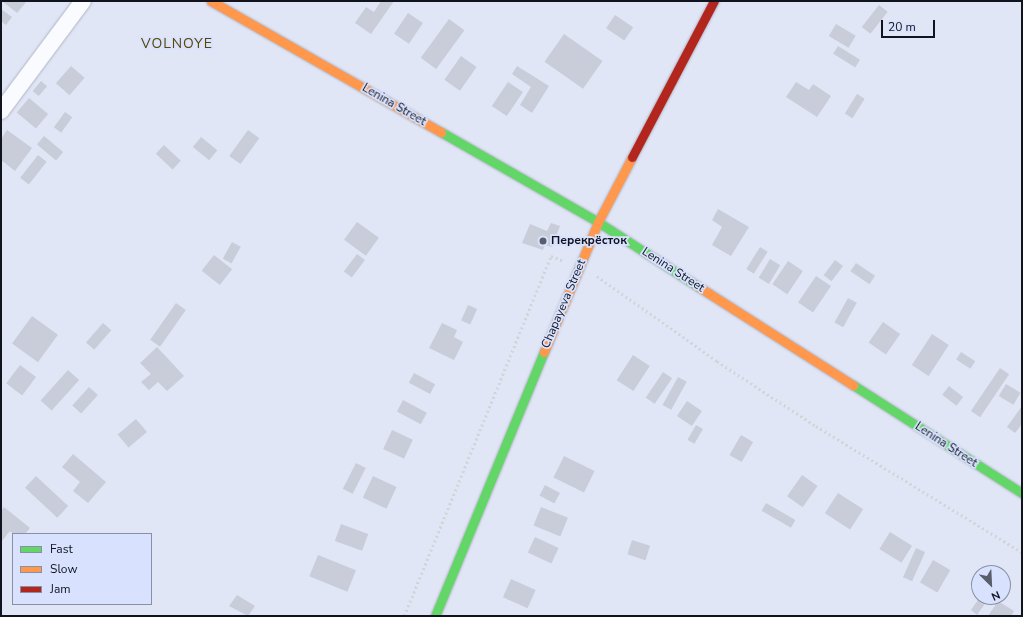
<!DOCTYPE html>
<html>
<head>
<meta charset="utf-8">
<style>
  body { margin:0 }
  #map { position:relative; width:1023px; height:617px; overflow:hidden; background:#e0e6f6; font-family:"Nunito Sans",sans-serif }
  div>[style] { position:absolute }
  .building>* { inset:0; background:#c8cdd9; transform-origin:0 0 }
  .path>* { height:2.5px; margin-top:-1.25px; transform-origin:0; background:repeating-linear-gradient(90deg,#d2d4d8 0 2px,transparent 0 5px) }
  .roads { filter:drop-shadow(0 0 1px #b0b4c1) drop-shadow(0 0 1px #b0b4c1) }
  .street>* { height:16px; margin:-8px; padding:0 8px; transform-origin:8px; border-radius:8px; background:#fafbfe }
  .fast>* { height:9px; margin:-4.5px; padding:0 4.5px; transform-origin:4.5px; border-radius:4.5px; background:#63d668 }
  .slow>* { height:9px; margin:-4.5px; padding:0 4.5px; transform-origin:4.5px; border-radius:4.5px; background:#ff974d }
  .jam>* { height:9px; margin:-4.5px; padding:0 4.5px; transform-origin:4.5px; border-radius:4.5px; background:#b3261e }
  .dots>* { width:11px; height:11px; translate:-50% -50%; box-sizing:border-box; border:2px solid #d8e2fe; border-radius:50% }
  span { translate:-50% -50%; white-space:nowrap; text-align:center; line-height:1.15; -webkit-text-stroke:3.5px #d8e2fe; paint-order:stroke }
  .street-label { font-size:12px; color:#11141e }
  .poi-label { font-size:12px; color:#11141e; font-weight:700 }
  .left { translate:0 -50%; text-align:left }
  .quarter-label { font-size:14px; color:#5a4604; letter-spacing:1px }
  .frame { position:absolute; inset:0; border:2px solid #11141e; pointer-events:none }
  .legend { position:absolute; left:12px; top:533px; width:140px; height:72px; box-sizing:border-box; background:#d8e2fe; border:1px solid #8890a4; margin:0; padding:5px 7px; list-style:none; font-size:12px; color:#11141e }
  .legend li { display:flex; align-items:center; gap:8px; height:20px }
  .legend b { width:20px; border:1px solid #8890a4 }
  .north { position:absolute; left:971px; top:565px; width:40px; height:40px; box-sizing:border-box; background:#d8e2fe; border:1px solid #8890a4; border-radius:50%; rotate:156deg; font-size:11px; font-weight:700; line-height:16px; text-align:center; color:#11141e }
  .north::after { content:''; display:block; margin:auto; width:14px; height:18px; background:#595e6a; clip-path:polygon(50% 0,100% 100%,50% 72%,0 100%) }
  .scale { position:absolute; left:881px; top:20px; width:54px; height:18px; box-sizing:border-box; border:2px solid #11141e; border-top:0; padding-left:5px; font-size:12px; line-height:14px; white-space:nowrap; color:#11141e; -webkit-text-stroke:3px #d8e2fe; paint-order:stroke }
</style>
</head>
<body>
<div id="map">
  <div class="building">
    <i style="clip-path:polygon(2px 1px,27px 1px,17px 13px)"></i>
    <i style="clip-path:polygon(381px 1px,394px 1px,371px 34px,355px 23px,366px 7px,374px 12px)"></i>
    <i style="left:879px;top:5px;width:11px;height:28px;rotate:38deg"></i>
    <i style="clip-path:polygon(1px 9px,12px 17px,6px 25px,1px 21px)"></i>
    <i style="left:408px;top:13px;width:18px;height:25px;rotate:34deg"></i>
    <i style="left:615px;top:15px;width:22px;height:16px;rotate:34deg"></i>
    <i style="left:449px;top:19px;width:19px;height:48px;rotate:36deg"></i>
    <i style="left:836px;top:24px;width:23px;height:14px;rotate:31deg"></i>
    <i style="left:564px;top:34px;width:47px;height:34px;rotate:35deg"></i>
    <i style="left:838px;top:46px;width:26px;height:9px;rotate:32deg"></i>
    <i style="left:461px;top:56px;width:19px;height:29px;rotate:35deg"></i>
    <i style="left:71px;top:66px;width:18px;height:23px;rotate:41deg"></i>
    <i style="clip-path:polygon(517px 66px,549px 86px,532px 113px,520px 105px,531px 87px,512px 74px)"></i>
    <i style="left:41px;top:81px;width:8px;height:13px;rotate:40deg"></i>
    <i style="left:508px;top:82px;width:18px;height:29px;rotate:34deg"></i>
    <i style="clip-path:polygon(796px 82px,809px 90px,813px 84px,831px 96px,817px 117px,786px 97px)"></i>
    <i style="left:857px;top:94px;width:9px;height:23px;rotate:32deg"></i>
    <i style="left:29px;top:98px;width:25px;height:19px;rotate:40deg"></i>
    <i style="left:65px;top:112px;width:9px;height:19px;rotate:36deg"></i>
    <i style="clip-path:polygon(7px 130px,32px 148px,15px 171px,1px 160px,1px 139px)"></i>
    <i style="left:248px;top:130px;width:14px;height:32px;rotate:36deg"></i>
    <i style="left:44px;top:136px;width:25px;height:11px;rotate:40deg"></i>
    <i style="left:201px;top:137px;width:21px;height:13px;rotate:39deg"></i>
    <i style="left:164px;top:145px;width:23px;height:12px;rotate:43deg"></i>
    <i style="left:38px;top:155px;width:11px;height:29px;rotate:38deg"></i>
    <i style="clip-path:polygon(718px 209px,749px 227px,731px 256px,712px 245px,722px 227px,712px 220px)"></i>
    <i style="left:357px;top:222px;width:27px;height:22px;rotate:36deg"></i>
    <i style="clip-path:polygon(551px 223px,560px 226px,552px 247px,545px 245px,543px 250px,522px 243px,530px 224px,547px 231px)"></i>
    <i style="left:232px;top:242px;width:10px;height:19px;rotate:29deg"></i>
    <i style="left:760px;top:247px;width:9px;height:26px;rotate:32deg"></i>
    <i style="left:357px;top:254px;width:10px;height:22px;rotate:37deg"></i>
    <i style="left:214px;top:255px;width:23px;height:20px;rotate:38deg"></i>
    <i style="left:770px;top:259px;width:12px;height:22px;rotate:31deg"></i>
    <i style="left:835px;top:260px;width:10px;height:19px;rotate:37deg"></i>
    <i style="left:788px;top:261px;width:18px;height:28px;rotate:34deg"></i>
    <i style="left:856px;top:263px;width:23px;height:10px;rotate:34deg"></i>
    <i style="left:816px;top:276px;width:18px;height:32px;rotate:34deg"></i>
    <i style="left:848px;top:298px;width:10px;height:28px;rotate:29deg"></i>
    <i style="left:176px;top:303px;width:12px;height:45px;rotate:35deg"></i>
    <i style="left:468px;top:305px;width:10px;height:17px;rotate:24deg"></i>
    <i style="left:32px;top:316px;width:32px;height:34px;rotate:36deg"></i>
    <i style="left:883px;top:322px;width:21px;height:25px;rotate:35deg"></i>
    <i style="left:103px;top:323px;width:11px;height:26px;rotate:41deg"></i>
    <i style="clip-path:polygon(442px 323px,457px 330px,454px 337px,463px 342px,454px 360px,429px 348px)"></i>
    <i style="left:932px;top:334px;width:20px;height:37px;rotate:33deg"></i>
    <i style="clip-path:polygon(157px 347px,184px 376px,167px 391px,158px 382px,149px 390px,141px 382px,151px 374px,140px 363px)"></i>
    <i style="left:961px;top:352px;width:17px;height:9px;rotate:33deg"></i>
    <i style="left:633px;top:355px;width:20px;height:30px;rotate:33deg"></i>
    <i style="left:20px;top:365px;width:20px;height:23px;rotate:37deg"></i>
    <i style="left:1000px;top:368px;width:11px;height:52px;rotate:34deg"></i>
    <i style="left:68px;top:370px;width:15px;height:41px;rotate:42deg"></i>
    <i style="left:663px;top:372px;width:11px;height:31px;rotate:34deg"></i>
    <i style="left:414px;top:373px;width:24px;height:11px;rotate:28deg"></i>
    <i style="left:678px;top:377px;width:10px;height:32px;rotate:29deg"></i>
    <i style="left:1006px;top:384px;width:17px;height:14px;rotate:31deg"></i>
    <i style="left:949px;top:386px;width:18px;height:11px;rotate:38deg"></i>
    <i style="left:89px;top:387px;width:12px;height:25px;rotate:42deg"></i>
    <i style="left:403px;top:400px;width:27px;height:13px;rotate:28deg"></i>
    <i style="left:687px;top:401px;width:18px;height:18px;rotate:34deg"></i>
    <i style="clip-path:polygon(1022px 406px,1022px 424px,1015px 433px,1007px 427px)"></i>
    <i style="left:136px;top:419px;width:17px;height:24px;rotate:50deg"></i>
    <i style="left:696px;top:425px;width:8px;height:17px;rotate:30deg"></i>
    <i style="left:392px;top:430px;width:23px;height:21px;rotate:25deg"></i>
    <i style="left:741px;top:435px;width:14px;height:23px;rotate:30deg"></i>
    <i style="clip-path:polygon(73px 454px,106px 482px,88px 503px,73px 491px,80px 482px,62px 467px)"></i>
    <i style="left:564px;top:456px;width:34px;height:24px;rotate:26deg"></i>
    <i style="left:356px;top:463px;width:11px;height:29px;rotate:27deg"></i>
    <i style="left:802px;top:475px;width:19px;height:26px;rotate:35deg"></i>
    <i style="left:36px;top:476px;width:44px;height:16px;rotate:43deg"></i>
    <i style="left:373px;top:476px;width:26px;height:24px;rotate:25deg"></i>
    <i style="left:545px;top:485px;width:17px;height:12px;rotate:28deg"></i>
    <i style="left:838px;top:493px;width:30px;height:24px;rotate:33deg"></i>
    <i style="left:766px;top:503px;width:34px;height:9px;rotate:30deg"></i>
    <i style="clip-path:polygon(4px 507px,30px 528px,25px 534px,13px 534px,10px 531px,1px 542px,1px 511px)"></i>
    <i style="left:541px;top:507px;width:29px;height:20px;rotate:22deg"></i>
    <i style="left:341px;top:524px;width:29px;height:18px;rotate:20deg"></i>
    <i style="left:890px;top:532px;width:26px;height:20px;rotate:32deg"></i>
    <i style="left:535px;top:537px;width:26px;height:17px;rotate:25deg"></i>
    <i style="left:632px;top:540px;width:19px;height:15px;rotate:18deg"></i>
    <i style="left:916px;top:548px;width:10px;height:32px;rotate:24deg"></i>
    <i style="left:318px;top:555px;width:41px;height:23px;rotate:22deg"></i>
    <i style="left:933px;top:560px;width:20px;height:26px;rotate:30deg"></i>
    <i style="left:511px;top:579px;width:27px;height:20px;rotate:24deg"></i>
    <i style="clip-path:polygon(237px 595px,255px 606px,248px 616px,229px 606px)"></i>
    <i style="clip-path:polygon(980px 597px,989px 598px,977px 615px,971px 610px)"></i>
    <i style="clip-path:polygon(998px 601px,1014px 611px,1011px 616px,988px 616px)"></i>
  </div>
  <div class="path">
    <i style="left:597px;top:276px;width:147px;rotate:35.3deg"></i>
    <i style="left:717px;top:361px;width:118px;rotate:33.3deg"></i>
    <i style="left:816px;top:426px;width:241px;rotate:31.5deg"></i>
    <i style="left:404px;top:616px;width:389px;rotate:-67.8deg"></i>
    <i style="left:551px;top:256px;width:12px;rotate:20deg"></i>
  </div>
  <div class="roads">
    <div class="street">
      <i style="left:1px;top:111px;width:137px;rotate:-53.3deg"></i>
    </div>
    <div class="fast">
      <i style="left:441px;top:132px;width:181px;rotate:29.8deg"></i>
      <i style="left:598px;top:222px;width:120px;rotate:32.8deg"></i>
      <i style="left:853px;top:385px;width:201px;rotate:32.6deg"></i>
      <i style="left:435px;top:616px;width:286px;rotate:-67.6deg"></i>
    </div>
    <div class="slow">
      <i style="left:211px;top:1px;width:265px;rotate:29.7deg"></i>
      <i style="left:699px;top:287px;width:183px;rotate:32.5deg"></i>
      <i style="left:544px;top:352px;width:141px;rotate:-67.4deg"></i>
      <i style="left:598px;top:222px;width:73px;rotate:-62.4deg"></i>
    </div>
    <div class="jam">
      <i style="left:632px;top:157px;width:176px;rotate:-62.3deg"></i>
    </div>
  </div>
  <div class="dots">
    <i style="left:543px;top:241px;background:#595e6a"></i>
  </div>
  <div class="street-label">
    <span style="left:394px;top:105px;rotate:30deg">Lenina Street</span>
    <span style="left:673px;top:270px;rotate:33deg">Lenina Street</span>
    <span style="left:564px;top:304px;rotate:-67deg">Chapayeva Street</span>
    <span style="left:946px;top:445px;rotate:33deg">Lenina Street</span>
  </div>
  <div class="poi-label">
    <span class="left" style="left:551px;top:241px">Перекрёсток</span>
  </div>
  <div class="quarter-label">
    <span style="left:177px;top:44px">VOLNOYE</span>
  </div>
  <div class="frame"></div>
  <ul class="legend">
  <li><b style="height:5px;background:#63d668"></b>Fast</li>
  <li><b style="height:5px;background:#ff974d"></b>Slow</li>
  <li><b style="height:5px;background:#b3261e"></b>Jam</li>
  </ul>
  <div class="north">N</div>
  <div class="scale">20 m</div>
</div>
</body>
</html>
